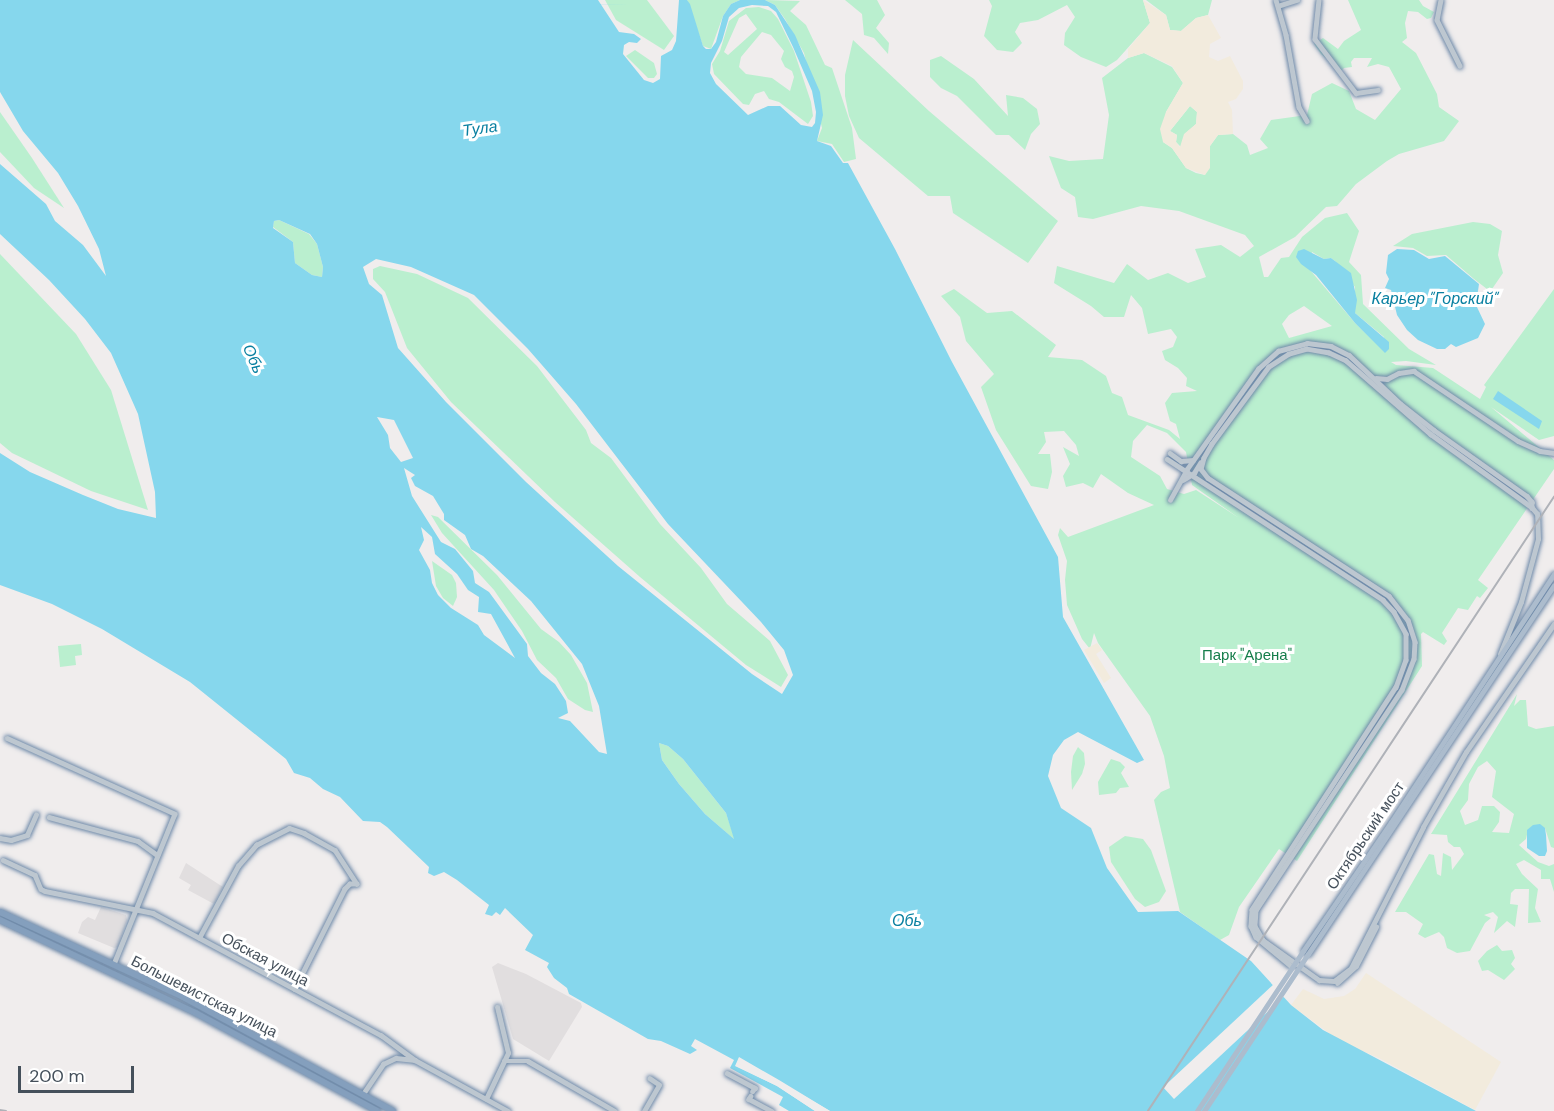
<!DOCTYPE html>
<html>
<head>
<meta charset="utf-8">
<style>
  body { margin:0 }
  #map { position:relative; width:1554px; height:1111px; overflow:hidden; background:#f0eded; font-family:"DM Sans",sans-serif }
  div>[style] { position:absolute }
  .education>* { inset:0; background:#e1dedf }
  .green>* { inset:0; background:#baefcf }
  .sand>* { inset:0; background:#f2ebdd }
  .water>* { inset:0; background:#86d7ed }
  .pier>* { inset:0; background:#f0eded; transform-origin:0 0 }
  .roads { filter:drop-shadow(0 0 2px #6f8aa9) drop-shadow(0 0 2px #6f8aa9) }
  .minor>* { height:4.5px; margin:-2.25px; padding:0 2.25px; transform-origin:2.25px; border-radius:2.25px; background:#bdc7d0 }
  .major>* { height:5px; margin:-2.5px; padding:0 2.5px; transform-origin:2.5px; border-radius:2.5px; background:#acbccd }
  .highway>* { height:6px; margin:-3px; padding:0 3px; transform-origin:3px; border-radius:3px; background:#849fbd }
  .rail>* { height:1.5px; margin:-0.75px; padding:0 0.75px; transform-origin:0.75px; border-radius:0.75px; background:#afb2b8 }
  .major-bridge>* { height:5px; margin:-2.5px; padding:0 2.5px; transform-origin:2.5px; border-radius:2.5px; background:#acbccd }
  span { translate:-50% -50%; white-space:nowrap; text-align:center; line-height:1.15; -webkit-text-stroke:6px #fff; paint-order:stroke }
  .park-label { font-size:15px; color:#157d4a }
  .street-label { font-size:15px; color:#45505b }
  .water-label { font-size:16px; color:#0a80a1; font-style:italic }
  .scale { position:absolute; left:18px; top:1066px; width:116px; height:27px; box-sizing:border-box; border:3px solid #45505b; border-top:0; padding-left:8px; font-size:18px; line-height:21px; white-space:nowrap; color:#45505b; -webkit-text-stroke:4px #fff; paint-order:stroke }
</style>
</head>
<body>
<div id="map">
  <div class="education">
    <i style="clip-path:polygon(186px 863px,223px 887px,214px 904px,188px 890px,191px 885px,179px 878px)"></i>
    <i style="clip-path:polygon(101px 907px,126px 915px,127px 920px,118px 947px,114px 948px,78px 933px,82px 922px,88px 917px,95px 920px)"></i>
    <i style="clip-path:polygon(498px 963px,526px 974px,581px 1003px,582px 1007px,549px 1061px,513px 1039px,492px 967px)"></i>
  </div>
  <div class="green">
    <i style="clip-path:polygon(605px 0,647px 0,674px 36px,664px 50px,616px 20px)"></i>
    <i style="clip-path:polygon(687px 0,740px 0,731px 4px,723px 16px,711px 49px,703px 46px)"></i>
    <i style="clip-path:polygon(765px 0,800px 1px,790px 11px,806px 25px,825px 65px,832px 68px,852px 128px,856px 159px,844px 162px,832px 144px,817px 141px,822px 128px,804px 53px,785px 19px,775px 5px)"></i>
    <i style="clip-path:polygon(845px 0,877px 0,885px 15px,876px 28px,889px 43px,888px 54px,874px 38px,864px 35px,862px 14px)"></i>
    <i style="clip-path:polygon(989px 0,1143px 0,1150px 23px,1117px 60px,1106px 67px,1081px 57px,1064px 45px,1065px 33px,1075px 17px,1067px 5px,1038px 20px,1020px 23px,1015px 32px,1022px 43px,1013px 52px,997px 50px,984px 36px,992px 6px)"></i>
    <i style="clip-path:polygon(1146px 0,1212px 0,1208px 15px,1196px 18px,1181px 31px,1170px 30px,1166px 15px)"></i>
    <i style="clip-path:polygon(evenodd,1348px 0,1419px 0,1423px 6px,1434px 12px,1431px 18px,1427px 19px,1418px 12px,1408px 11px,1405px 23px,1407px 38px,1402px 42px,1416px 53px,1437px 94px,1439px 107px,1459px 121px,1444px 141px,1399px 154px,1387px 161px,1356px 184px,1337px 206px,1326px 207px,1295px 237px,1259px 257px,1264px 277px,1268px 277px,1281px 258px,1289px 257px,1302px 237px,1325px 218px,1347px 213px,1359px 231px,1349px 262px,1361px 275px,1363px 304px,1409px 349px,1436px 365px,1406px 361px,1391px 362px,1396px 365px,1433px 368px,1480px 399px,1486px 387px,1484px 385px,1554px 289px,1554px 436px,1539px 440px,1491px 407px,1554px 460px,1554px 469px,1478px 580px,1488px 588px,1480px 598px,1477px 596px,1468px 610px,1458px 608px,1442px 633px,1447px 641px,1444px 645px,1423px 632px,1421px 634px,1422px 666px,1297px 861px,1279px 849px,1239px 907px,1229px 935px,1220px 940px,1180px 912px,1154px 800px,1161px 792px,1170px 788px,1164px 756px,1150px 716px,1098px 643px,1094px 633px,1090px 649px,1082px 639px,1067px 605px,1065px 580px,1067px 561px,1058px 535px,1060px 528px,1068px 537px,1154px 505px,1128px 493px,1101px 474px,1093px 488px,1083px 483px,1066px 487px,1063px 476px,1070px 464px,1063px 447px,1079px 456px,1076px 445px,1064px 431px,1044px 432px,1046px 442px,1038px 454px,1050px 454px,1052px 472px,1048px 489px,1031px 486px,996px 430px,981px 387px,994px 374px,966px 341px,960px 317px,941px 296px,954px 289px,987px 313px,1012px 311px,1056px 345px,1048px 357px,1082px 360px,1106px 376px,1112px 393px,1122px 397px,1128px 415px,1169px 430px,1180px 439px,1176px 424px,1170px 421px,1165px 403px,1172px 393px,1197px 391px,1186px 386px,1187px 378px,1178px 368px,1165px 360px,1162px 351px,1173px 347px,1177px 337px,1171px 329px,1148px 334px,1142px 308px,1131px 295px,1124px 317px,1104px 317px,1091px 306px,1054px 283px,1057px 266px,1114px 283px,1127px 264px,1148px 280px,1168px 273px,1188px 283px,1206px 277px,1195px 249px,1221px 245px,1240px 257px,1254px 246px,1245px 235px,1179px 211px,1141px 206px,1093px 219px,1078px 217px,1075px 197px,1061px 188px,1049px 156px,1069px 161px,1103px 159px,1109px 115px,1102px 78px,1128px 58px,1144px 53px,1172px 67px,1183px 83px,1166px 112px,1163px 142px,1172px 148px,1186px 168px,1196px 173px,1205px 175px,1210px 146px,1218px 135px,1233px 134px,1247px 145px,1250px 155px,1268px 148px,1260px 139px,1271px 120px,1307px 115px,1312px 94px,1332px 83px,1349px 91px,1356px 109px,1375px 120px,1401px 89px,1389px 67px,1378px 64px,1367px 67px,1372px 58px,1354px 58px,1351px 62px,1352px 67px,1344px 68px,1341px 71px,1321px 54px,1314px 44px,1323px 38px,1338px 49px,1344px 41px,1361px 30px,1348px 0,1312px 252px,1324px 259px,1331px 258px,1335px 261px,1355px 287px,1355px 313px,1384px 337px,1385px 352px,1355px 323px,1310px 270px,1312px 252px,1348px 0,1304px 306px,1332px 326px,1289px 338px,1282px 324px,1289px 315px,1304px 306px,1348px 0,1147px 425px,1167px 433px,1186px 452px,1192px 485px,1239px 518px,1196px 490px,1184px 494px,1167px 489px,1160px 476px,1131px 457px,1133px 441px,1147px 425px)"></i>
    <i style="clip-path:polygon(evenodd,759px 7px,771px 11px,778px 19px,794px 51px,811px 102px,813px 116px,808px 124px,779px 102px,769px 99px,764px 91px,755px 94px,749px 105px,743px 104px,714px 74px,712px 64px,720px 51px,729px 21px,746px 8px,759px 7px,746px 14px,757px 29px,728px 55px,724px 52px,739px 18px,746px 14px,759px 7px,762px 32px,771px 35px,784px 51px,781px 59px,785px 67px,792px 71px,794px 77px,790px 91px,772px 78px,746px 74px,739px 67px,741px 57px,762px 32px)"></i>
    <i style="clip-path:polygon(853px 40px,929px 111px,1058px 221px,1028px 263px,953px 213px,950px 196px,928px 196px,859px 138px,849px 116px,845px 96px,845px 75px)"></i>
    <i style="clip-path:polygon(635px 50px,654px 63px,657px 74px,654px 78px,648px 78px,626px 56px)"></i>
    <i style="clip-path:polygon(941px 56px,974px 79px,1008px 116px,1006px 95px,1023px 98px,1037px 109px,1040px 124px,1031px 134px,1025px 150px,1009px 135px,996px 135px,957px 96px,941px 88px,930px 77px,930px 60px)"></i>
    <i style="clip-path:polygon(1190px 106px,1197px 112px,1196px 124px,1187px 132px,1181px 147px,1176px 142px,1177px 135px,1170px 131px)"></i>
    <i style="clip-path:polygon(0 112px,32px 158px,64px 208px,34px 188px,0 152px)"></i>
    <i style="clip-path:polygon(279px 220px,309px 234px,317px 244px,323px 267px,322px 277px,312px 275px,295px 263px,293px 242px,273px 227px,274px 221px)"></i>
    <i style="clip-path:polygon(1473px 222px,1490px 224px,1502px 231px,1498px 255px,1503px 273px,1492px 289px,1487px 289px,1474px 279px,1446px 255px,1427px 256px,1413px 248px,1393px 246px,1412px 234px)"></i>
    <i style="clip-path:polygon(0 254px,76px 334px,111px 390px,148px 510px,91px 491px,12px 453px,0 443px)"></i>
    <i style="clip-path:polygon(380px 266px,417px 274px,468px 298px,537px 366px,586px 430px,591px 443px,611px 458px,660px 524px,701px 568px,727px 604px,770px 641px,788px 675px,781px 687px,746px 665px,640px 577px,555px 502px,451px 402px,407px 348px,385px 292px,373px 279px,373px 269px)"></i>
    <i style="clip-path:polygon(431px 515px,438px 517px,497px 575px,541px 629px,559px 642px,571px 655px,587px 683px,593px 712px,585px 710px,568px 699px,556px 678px,537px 660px,522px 631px,494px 590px,442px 533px)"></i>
    <i style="clip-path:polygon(432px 561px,452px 575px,456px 583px,457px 597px,453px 606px,443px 598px,436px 586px)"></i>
    <i style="clip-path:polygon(81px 644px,82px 655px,75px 656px,76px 665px,60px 667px,58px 646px)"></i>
    <i style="clip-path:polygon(evenodd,1517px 694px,1514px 706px,1520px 700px,1526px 700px,1528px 726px,1536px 729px,1554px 726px,1554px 848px,1551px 847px,1545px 828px,1528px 830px,1526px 839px,1519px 845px,1538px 862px,1549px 866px,1554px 864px,1554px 892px,1550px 879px,1541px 879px,1541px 870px,1524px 860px,1516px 864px,1522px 874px,1538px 889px,1535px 908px,1541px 922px,1528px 923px,1529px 889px,1515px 889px,1511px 893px,1510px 904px,1518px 905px,1515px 927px,1507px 921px,1494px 933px,1498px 917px,1493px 912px,1484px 915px,1491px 918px,1485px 923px,1470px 951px,1457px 953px,1447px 948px,1444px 937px,1439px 932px,1425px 938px,1418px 934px,1423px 924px,1406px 912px,1395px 912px,1429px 854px,1434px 855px,1437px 874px,1441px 876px,1443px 853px,1451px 857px,1452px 870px,1464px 854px,1460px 847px,1454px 847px,1448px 842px,1447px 835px,1431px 834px,1517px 694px,1487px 761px,1496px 771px,1492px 797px,1514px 814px,1509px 833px,1492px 832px,1499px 822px,1500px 812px,1494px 806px,1482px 806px,1478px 820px,1465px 825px,1460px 811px,1468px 800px,1469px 784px,1478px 767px,1487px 761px)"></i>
    <i style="clip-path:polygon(659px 743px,668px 746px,683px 759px,726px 813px,735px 840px,705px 814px,679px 784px,662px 760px)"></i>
    <i style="clip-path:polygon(1078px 747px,1084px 753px,1085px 764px,1082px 774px,1072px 790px,1071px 772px,1073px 756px)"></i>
    <i style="clip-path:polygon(1111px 759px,1120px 762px,1125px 767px,1121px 773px,1129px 787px,1120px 788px,1116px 793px,1099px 795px,1098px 782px)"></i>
    <i style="clip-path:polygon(1125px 836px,1143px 839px,1151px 850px,1166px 891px,1159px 902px,1145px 907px,1135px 899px,1111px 862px,1109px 847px)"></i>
    <i style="clip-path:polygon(1497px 945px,1502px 951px,1512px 950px,1515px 958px,1511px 964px,1515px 969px,1504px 980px,1488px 970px,1482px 971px,1478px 961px,1487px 951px)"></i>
  </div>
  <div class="sand">
    <i style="clip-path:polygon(evenodd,1143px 0,1166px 15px,1170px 30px,1181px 31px,1196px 18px,1208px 15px,1221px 38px,1210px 44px,1209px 57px,1218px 61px,1230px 56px,1243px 81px,1243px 89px,1236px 99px,1228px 102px,1232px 110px,1233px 134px,1218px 135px,1210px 146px,1210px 168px,1205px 175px,1186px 168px,1172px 148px,1163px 142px,1160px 129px,1166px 112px,1183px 83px,1172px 66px,1144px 53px,1128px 58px,1128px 49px,1150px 23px,1143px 0,1190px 106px,1197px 112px,1196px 124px,1184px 134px,1180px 147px,1176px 142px,1177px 135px,1170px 131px,1190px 106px)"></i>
    <i style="clip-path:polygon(1097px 643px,1102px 650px,1096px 654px,1111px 678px,1104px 683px,1084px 650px)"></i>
    <i style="clip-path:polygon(1366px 973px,1501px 1062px,1475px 1110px,1379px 1058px,1341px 1042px,1291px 1005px,1303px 989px,1324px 999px,1344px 996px,1355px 989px)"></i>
  </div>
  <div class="water">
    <i style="clip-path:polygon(evenodd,0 0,598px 0,619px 32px,634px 34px,641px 39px,637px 43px,629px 42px,624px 45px,623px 54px,644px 80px,653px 83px,660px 79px,661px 56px,672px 50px,676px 41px,679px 0,687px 0,690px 4px,703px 46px,706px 49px,711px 49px,716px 42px,723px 16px,731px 4px,740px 0,765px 0,775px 5px,795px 35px,820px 92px,823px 115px,817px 141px,831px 146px,843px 163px,848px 163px,895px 249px,952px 362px,1058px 557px,1063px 617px,1144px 760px,1137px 763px,1078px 732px,1064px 740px,1053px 755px,1048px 776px,1061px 808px,1091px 828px,1107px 868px,1138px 912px,1178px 911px,1251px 961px,1291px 1005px,1323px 1030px,1476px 1111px,830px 1111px,739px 1058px,736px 1066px,777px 1086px,815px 1111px,789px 1111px,779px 1105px,783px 1097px,730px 1068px,734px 1060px,695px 1039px,691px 1046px,697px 1050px,690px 1054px,661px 1041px,648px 1039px,569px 994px,567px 988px,554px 978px,547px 967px,549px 963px,525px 950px,533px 935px,505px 908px,500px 915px,496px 912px,492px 916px,485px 914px,489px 905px,457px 880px,444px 872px,434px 876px,428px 873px,429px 867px,387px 827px,380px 822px,363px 821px,340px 797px,323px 789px,310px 778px,294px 773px,286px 759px,190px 682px,102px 629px,52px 604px,0 585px,0 453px,30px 472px,83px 495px,118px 509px,156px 518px,155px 492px,138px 414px,111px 353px,85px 319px,49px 280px,0 234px,0 164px,46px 204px,55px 221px,83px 245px,106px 276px,99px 249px,78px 206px,58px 173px,23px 131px,0 92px,0 0,752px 5px,768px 6px,776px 12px,793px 47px,812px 91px,816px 112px,815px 123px,812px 127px,801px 125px,780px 106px,768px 106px,748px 115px,716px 84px,710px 73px,711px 63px,722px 41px,729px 17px,739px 8px,752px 5px,0 0,279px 220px,310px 234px,317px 244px,323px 267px,322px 277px,312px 275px,295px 263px,293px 242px,273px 228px,274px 221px,279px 220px,0 0,376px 259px,411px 267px,474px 295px,528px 349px,576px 404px,668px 524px,761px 622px,784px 650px,793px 675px,782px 694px,752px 674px,618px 566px,526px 482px,446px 402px,398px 348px,382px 295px,369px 284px,363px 267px,376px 259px,0 0,377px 417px,394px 420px,413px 458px,401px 462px,390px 448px,388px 435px,377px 417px,0 0,404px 468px,415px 475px,411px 478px,415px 486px,433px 496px,444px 514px,444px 520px,465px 535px,471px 549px,483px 556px,531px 601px,582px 664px,599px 706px,607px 754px,599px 752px,570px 721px,558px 718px,568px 713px,566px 701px,555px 684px,541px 673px,528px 656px,527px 644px,489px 592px,475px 583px,473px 571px,455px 549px,441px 542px,412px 496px,404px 468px,0 0,421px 527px,432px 537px,435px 554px,457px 574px,468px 590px,479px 597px,478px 612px,491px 614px,515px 658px,484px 635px,478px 625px,451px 608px,438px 595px,432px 583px,430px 570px,419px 550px,424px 540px,421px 527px,0 0,659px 743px,668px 746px,683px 759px,726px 813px,734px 839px,705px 814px,679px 784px,662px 760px,659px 743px)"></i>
    <i style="clip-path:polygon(1304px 249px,1324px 259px,1331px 258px,1351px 273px,1357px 300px,1355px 313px,1389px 342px,1389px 349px,1385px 353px,1355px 323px,1316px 275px,1301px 264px,1296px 257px,1298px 251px)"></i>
    <i style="clip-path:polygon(1397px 249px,1414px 250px,1429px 259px,1445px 256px,1479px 284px,1476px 305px,1485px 324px,1478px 338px,1456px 347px,1451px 344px,1445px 349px,1437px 349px,1418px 340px,1407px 330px,1397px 315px,1391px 290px,1385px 288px,1389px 279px,1386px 273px,1388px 255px)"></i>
    <i style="clip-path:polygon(1498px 391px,1542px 421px,1539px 429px,1493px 399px)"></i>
    <i style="clip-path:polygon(1540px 824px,1545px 828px,1546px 835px,1547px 851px,1545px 856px,1539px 856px,1527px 848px,1527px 830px,1533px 825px)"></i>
  </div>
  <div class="pier">
    <i style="left:1275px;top:983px;width:16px;height:153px;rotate:47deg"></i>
    <i style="clip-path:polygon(739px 1057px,779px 1080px,830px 1111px,825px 1111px,777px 1082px,741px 1061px,739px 1064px,778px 1083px,818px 1111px,815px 1111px,777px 1086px,735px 1066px)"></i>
  </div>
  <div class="roads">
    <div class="minor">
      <i style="left:1276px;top:0;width:36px;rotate:74deg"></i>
      <i style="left:1286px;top:35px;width:73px;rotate:79.8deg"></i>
      <i style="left:1299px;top:107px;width:16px;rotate:60deg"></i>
      <i style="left:1319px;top:0;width:39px;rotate:96deg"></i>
      <i style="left:1315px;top:39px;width:68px;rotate:52.8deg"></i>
      <i style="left:1356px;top:93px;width:22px;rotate:-8deg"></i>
      <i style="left:1441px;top:0;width:20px;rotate:101deg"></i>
      <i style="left:1437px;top:20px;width:51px;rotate:63.4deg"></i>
      <i style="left:1278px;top:6px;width:20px;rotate:-18deg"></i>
      <i style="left:1376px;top:378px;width:11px;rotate:5deg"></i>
      <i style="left:1387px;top:379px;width:13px;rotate:-27deg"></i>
      <i style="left:1399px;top:373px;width:15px;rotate:-8deg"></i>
      <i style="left:1414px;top:371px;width:125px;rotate:33.9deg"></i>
      <i style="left:1518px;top:441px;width:24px;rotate:24deg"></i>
      <i style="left:1540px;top:451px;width:14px;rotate:8deg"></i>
      <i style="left:1170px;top:453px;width:14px;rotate:36deg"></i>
      <i style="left:1181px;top:461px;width:12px;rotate:-5deg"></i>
      <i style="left:1167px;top:459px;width:258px;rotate:33.1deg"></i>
      <i style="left:1383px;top:600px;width:16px;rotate:47deg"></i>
      <i style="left:1394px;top:612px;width:25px;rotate:61deg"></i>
      <i style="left:1406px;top:634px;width:26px;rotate:90deg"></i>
      <i style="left:1406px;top:660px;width:29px;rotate:110deg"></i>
      <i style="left:1396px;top:687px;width:265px;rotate:122.9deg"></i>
      <i style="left:1252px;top:910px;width:16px;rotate:94deg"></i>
      <i style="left:1251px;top:926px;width:12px;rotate:66deg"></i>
      <i style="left:1256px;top:937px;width:44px;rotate:39.5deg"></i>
      <i style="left:1183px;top:480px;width:13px;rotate:-32deg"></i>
      <i style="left:1194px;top:473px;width:12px;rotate:-59deg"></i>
      <i style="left:1170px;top:500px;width:35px;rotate:-61deg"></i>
      <i style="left:1187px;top:469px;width:123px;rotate:-54.6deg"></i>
      <i style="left:1258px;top:369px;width:27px;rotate:-42deg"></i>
      <i style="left:1278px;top:351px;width:30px;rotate:-15deg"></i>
      <i style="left:1307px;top:343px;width:24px;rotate:7deg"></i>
      <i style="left:1331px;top:346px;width:20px;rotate:27deg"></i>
      <i style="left:1349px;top:355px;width:71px;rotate:43.3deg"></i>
      <i style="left:1401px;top:404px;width:42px;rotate:38.2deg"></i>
      <i style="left:1434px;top:430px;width:114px;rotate:35.4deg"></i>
      <i style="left:1527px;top:496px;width:8px;rotate:50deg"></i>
      <i style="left:1532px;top:502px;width:6px;rotate:90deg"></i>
      <i style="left:1500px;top:654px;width:56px;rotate:-68deg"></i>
      <i style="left:1521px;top:602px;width:65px;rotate:-74.9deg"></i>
      <i style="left:1538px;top:539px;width:25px;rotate:-92deg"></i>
      <i style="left:1537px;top:514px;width:8px;rotate:-130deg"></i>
      <i style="left:1532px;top:508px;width:125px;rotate:-144.1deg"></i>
      <i style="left:1431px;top:435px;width:113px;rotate:-139deg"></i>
      <i style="left:1346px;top:361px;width:19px;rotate:-155deg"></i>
      <i style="left:1329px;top:353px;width:22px;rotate:-170deg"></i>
      <i style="left:1307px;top:349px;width:19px;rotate:164deg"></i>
      <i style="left:1289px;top:354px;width:24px;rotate:147deg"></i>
      <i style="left:1269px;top:367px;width:96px;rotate:126.5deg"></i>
      <i style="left:1212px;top:444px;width:16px;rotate:120deg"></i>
      <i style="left:1204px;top:458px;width:11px;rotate:105deg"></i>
      <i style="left:1201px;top:469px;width:11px;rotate:52deg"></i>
      <i style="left:1208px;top:478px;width:216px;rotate:33.1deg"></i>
      <i style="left:1389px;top:596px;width:31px;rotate:52deg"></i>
      <i style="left:1408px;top:620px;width:23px;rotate:72deg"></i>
      <i style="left:1415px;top:642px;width:17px;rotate:93deg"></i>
      <i style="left:1414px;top:659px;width:33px;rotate:111deg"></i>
      <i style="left:1402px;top:690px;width:265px;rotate:123.5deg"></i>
      <i style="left:1256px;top:911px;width:15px;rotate:94deg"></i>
      <i style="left:1255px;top:926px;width:16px;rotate:60deg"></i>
      <i style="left:1263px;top:940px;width:69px;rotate:35.5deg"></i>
      <i style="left:1319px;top:980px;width:15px;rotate:4deg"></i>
      <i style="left:1334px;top:981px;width:21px;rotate:-37deg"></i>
      <i style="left:1351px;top:968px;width:158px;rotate:-62.9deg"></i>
      <i style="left:1423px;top:827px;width:86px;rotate:-60.2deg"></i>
      <i style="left:1466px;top:752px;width:155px;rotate:-55.5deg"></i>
      <i style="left:7px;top:738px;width:184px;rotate:24.3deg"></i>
      <i style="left:175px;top:814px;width:162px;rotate:112.1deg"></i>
      <i style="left:49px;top:817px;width:92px;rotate:15.1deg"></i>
      <i style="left:138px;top:841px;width:24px;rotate:36deg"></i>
      <i style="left:0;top:838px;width:11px;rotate:10deg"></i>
      <i style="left:11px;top:840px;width:17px;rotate:-17deg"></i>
      <i style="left:27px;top:835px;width:22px;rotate:-66deg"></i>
      <i style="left:3px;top:860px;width:35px;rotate:25deg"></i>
      <i style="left:35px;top:875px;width:15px;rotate:67deg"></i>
      <i style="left:41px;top:889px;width:4px;rotate:27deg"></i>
      <i style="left:45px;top:891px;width:110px;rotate:11.5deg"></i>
      <i style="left:153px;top:913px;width:259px;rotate:28.2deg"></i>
      <i style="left:381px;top:1035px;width:42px;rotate:36.3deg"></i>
      <i style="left:415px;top:1060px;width:106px;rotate:28.7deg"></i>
      <i style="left:199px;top:938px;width:82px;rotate:-61.6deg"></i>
      <i style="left:238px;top:866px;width:28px;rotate:-49deg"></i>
      <i style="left:256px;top:845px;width:37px;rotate:-27deg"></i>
      <i style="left:289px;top:828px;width:16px;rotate:18deg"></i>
      <i style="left:304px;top:833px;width:35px;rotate:29deg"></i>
      <i style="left:335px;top:850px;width:40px;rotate:57.1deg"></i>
      <i style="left:357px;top:884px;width:7px;rotate:180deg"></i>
      <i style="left:350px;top:884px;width:7px;rotate:135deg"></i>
      <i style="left:345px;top:889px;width:112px;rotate:116.6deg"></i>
      <i style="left:1337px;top:983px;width:25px;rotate:-42deg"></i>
      <i style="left:1356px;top:966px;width:44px;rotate:-62.9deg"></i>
      <i style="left:504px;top:1061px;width:24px"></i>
      <i style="left:528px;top:1061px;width:100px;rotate:29.9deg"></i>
      <i style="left:727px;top:1073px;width:32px;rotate:28deg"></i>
      <i style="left:755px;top:1088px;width:4px;rotate:124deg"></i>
      <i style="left:363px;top:1094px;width:36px;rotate:-56deg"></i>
      <i style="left:383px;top:1064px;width:14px;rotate:-25deg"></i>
      <i style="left:396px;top:1058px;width:19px;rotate:6deg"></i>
      <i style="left:751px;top:1096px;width:4px;rotate:124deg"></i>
      <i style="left:749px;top:1099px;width:26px;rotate:28deg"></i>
      <i style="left:486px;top:1099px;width:51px;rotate:-64.4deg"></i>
      <i style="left:508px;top:1053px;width:47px;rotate:-103.4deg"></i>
      <i style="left:644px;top:1111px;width:30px;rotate:-60deg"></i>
      <i style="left:659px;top:1085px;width:11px;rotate:-146deg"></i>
    </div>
    <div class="major">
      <i style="left:1303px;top:951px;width:156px;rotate:-55.7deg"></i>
      <i style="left:1391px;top:822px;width:297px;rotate:-56.7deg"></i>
      <i style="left:1308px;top:954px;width:443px;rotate:-56.3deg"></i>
    </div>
    <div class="highway">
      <i style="left:0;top:912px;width:202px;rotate:24.9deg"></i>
      <i style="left:183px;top:997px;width:239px;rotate:28.5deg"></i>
      <i style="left:0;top:920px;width:217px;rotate:25.4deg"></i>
      <i style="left:196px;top:1013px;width:206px;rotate:28.4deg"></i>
    </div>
  </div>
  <div class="rail">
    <i style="left:0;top:1110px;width:6px;rotate:9deg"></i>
    <i style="left:1148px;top:1111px;width:736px;rotate:-56.53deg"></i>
  </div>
  <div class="major-bridge">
    <i style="left:1197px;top:1111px;width:192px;rotate:-56.5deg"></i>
    <i style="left:1204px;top:1111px;width:188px;rotate:-56.5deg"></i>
  </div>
  <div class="park-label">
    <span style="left:1247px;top:656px">Парк "Арена"</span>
  </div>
  <div class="street-label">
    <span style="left:1366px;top:836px;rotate:-56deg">Октябрьский мост</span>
    <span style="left:265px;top:960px;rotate:28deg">Обская улица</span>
    <span style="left:204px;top:997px;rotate:27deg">Большевистская улица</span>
  </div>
  <div class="water-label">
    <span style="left:480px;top:129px;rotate:-8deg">Тула</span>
    <span style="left:1435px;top:299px">Карьер "Горский"</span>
    <span style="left:253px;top:359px;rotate:66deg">Обь</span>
    <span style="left:907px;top:921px">Обь</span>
  </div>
  <div class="scale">200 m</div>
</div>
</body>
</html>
